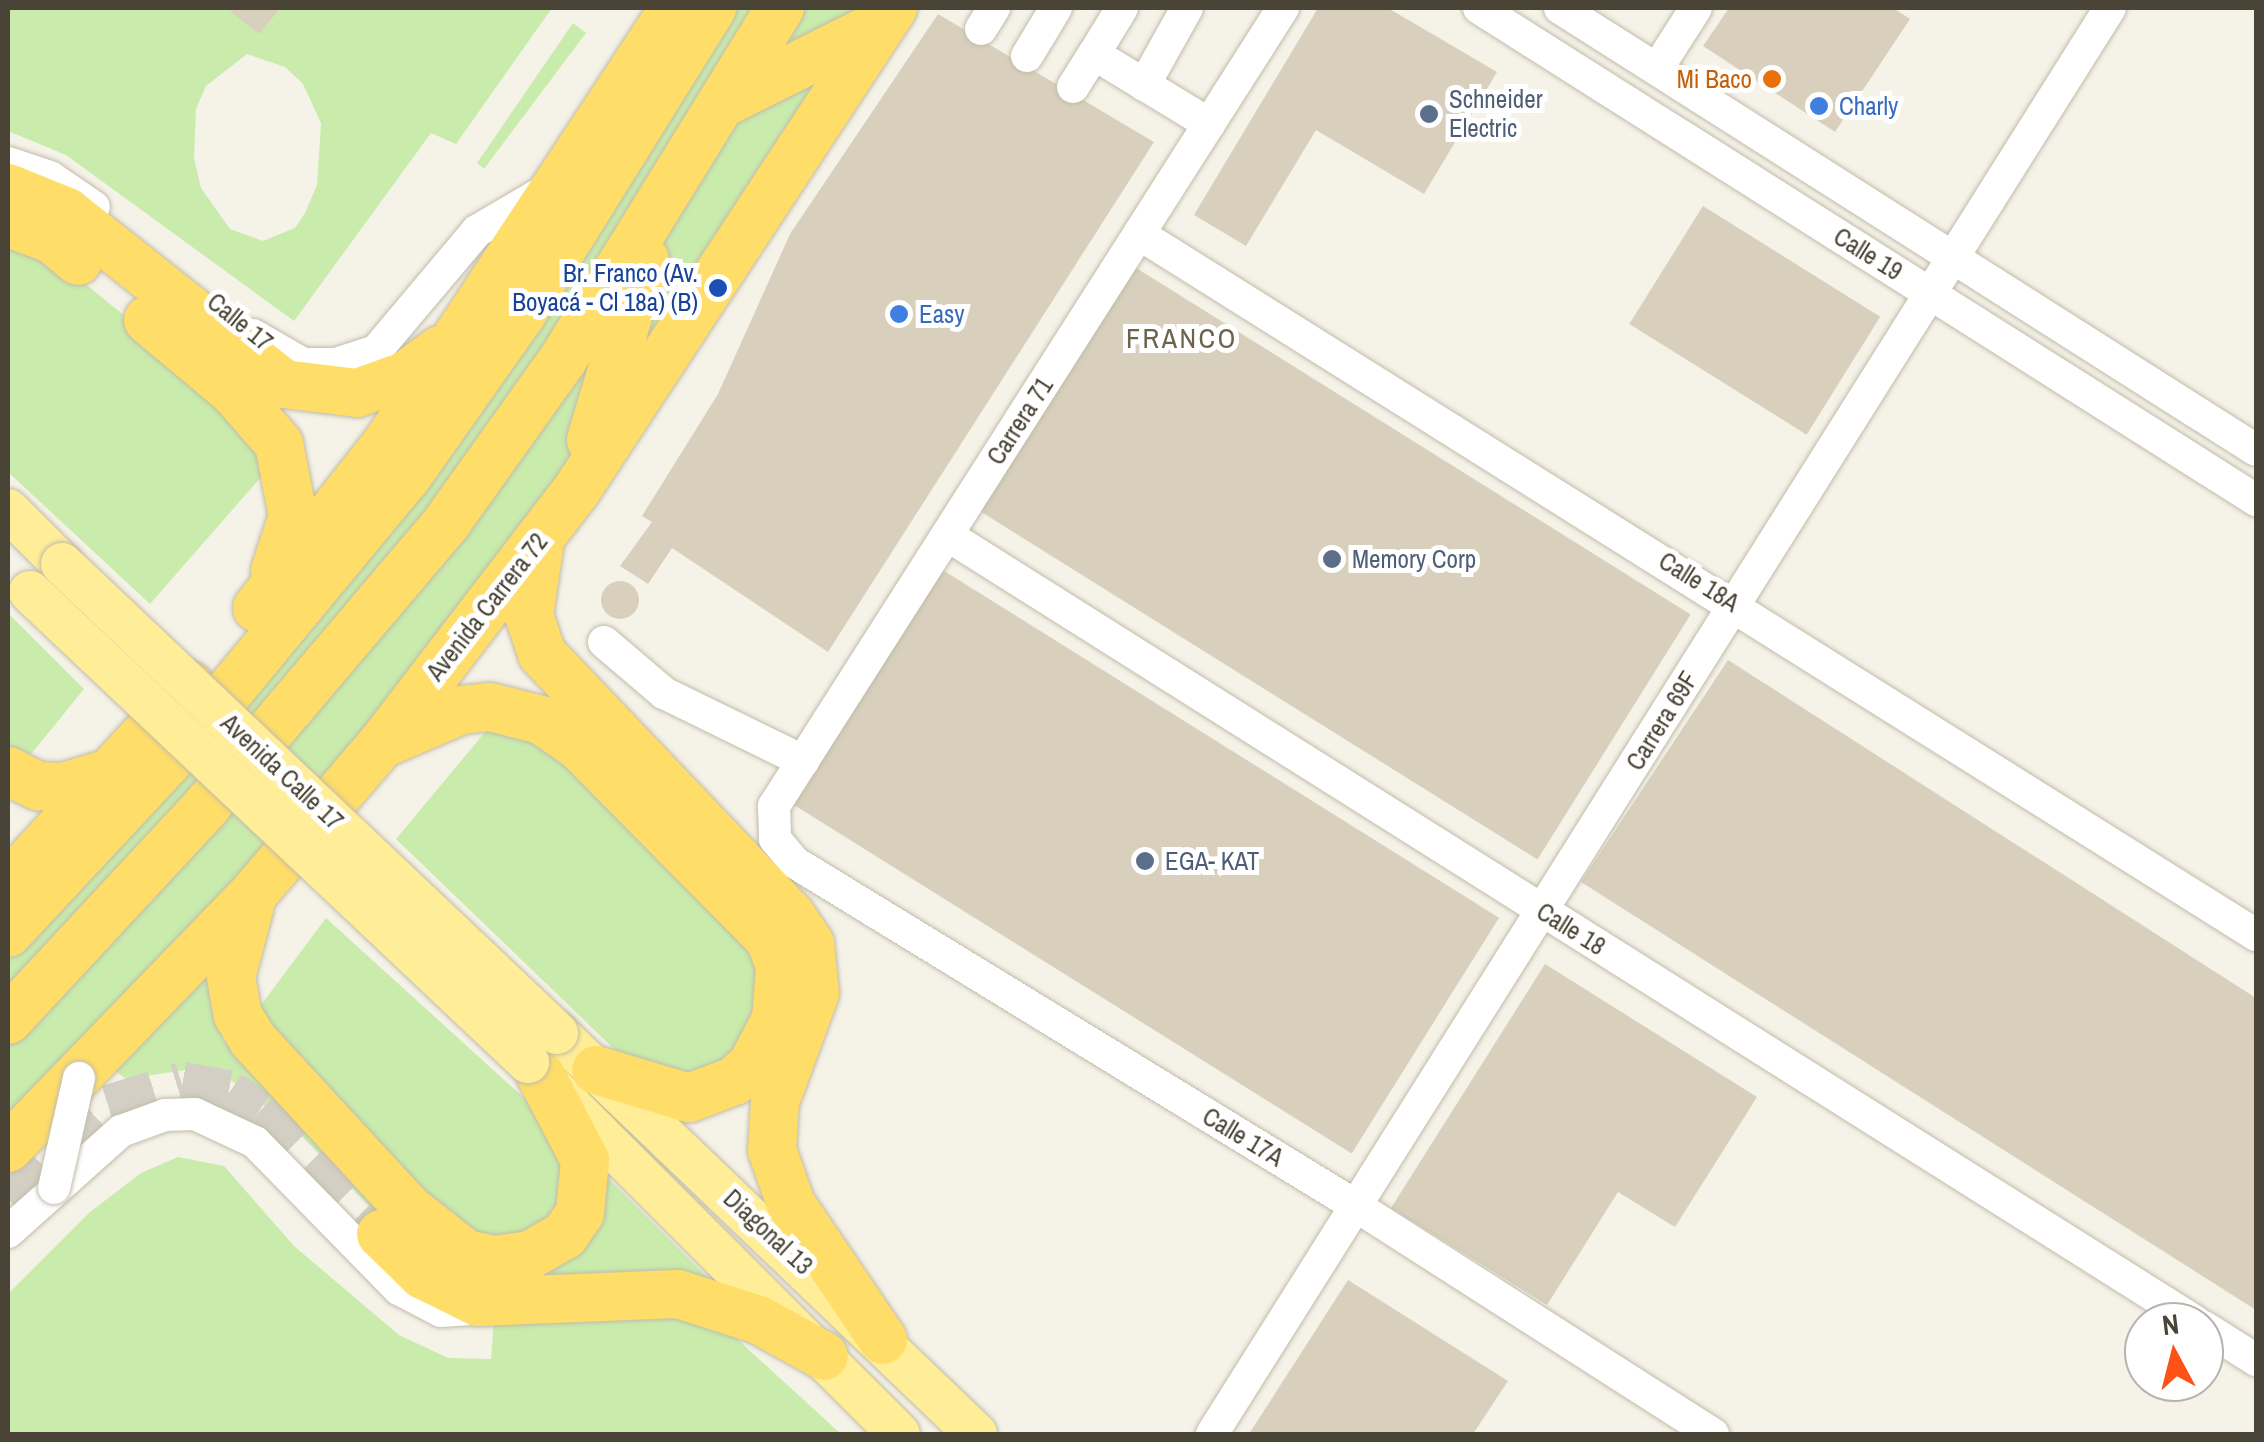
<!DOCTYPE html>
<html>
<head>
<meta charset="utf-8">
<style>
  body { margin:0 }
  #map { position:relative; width:2264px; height:1442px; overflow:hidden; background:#f5f2e8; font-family:"Archivo Narrow",sans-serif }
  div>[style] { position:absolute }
  .green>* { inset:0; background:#c9ecad }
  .building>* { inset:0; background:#d8d0bc; transform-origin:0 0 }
  .round { border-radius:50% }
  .highway-tunnel>* { height:48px; margin-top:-24px; transform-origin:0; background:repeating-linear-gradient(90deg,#d3cfc4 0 48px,transparent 0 72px) }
  .roads { filter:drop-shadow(0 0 2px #c1bca9) drop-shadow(0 0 2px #c1bca9) }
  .minor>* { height:32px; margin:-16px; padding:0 16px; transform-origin:16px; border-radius:16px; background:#fff }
  .major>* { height:42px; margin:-21px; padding:0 21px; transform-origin:21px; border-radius:21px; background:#ffed97 }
  .highway>* { height:48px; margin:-24px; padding:0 24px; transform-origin:24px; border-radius:24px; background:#ffdd69 }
  .bridges { filter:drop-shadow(0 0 2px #c1bca9) drop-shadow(0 0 2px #c1bca9) }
  .minor-bridge>* { height:32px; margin:-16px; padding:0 16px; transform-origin:16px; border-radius:16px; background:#fff }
  .major-bridge>* { height:42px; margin:-21px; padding:0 21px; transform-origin:21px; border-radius:21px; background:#ffed97 }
  .dots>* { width:28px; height:28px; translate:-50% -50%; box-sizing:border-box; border:5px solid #fff; border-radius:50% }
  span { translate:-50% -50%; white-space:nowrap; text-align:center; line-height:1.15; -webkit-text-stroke:10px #fff; paint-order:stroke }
  .food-label { font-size:25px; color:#c56008 }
  .right { translate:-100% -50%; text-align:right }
  .service-label { font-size:25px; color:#4e5e75 }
  .left { translate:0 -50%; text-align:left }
  .shop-label { font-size:25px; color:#366cbe }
  .street-label { font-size:25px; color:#494436 }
  .transit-label { font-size:25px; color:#164399 }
  .neighbourhood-label { font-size:28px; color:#6d634c; letter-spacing:2.5px }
  .frame { position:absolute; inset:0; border:10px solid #494436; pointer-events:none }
  .north { position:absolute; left:2124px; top:1302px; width:100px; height:100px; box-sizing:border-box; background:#fff; border:2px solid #b6b4af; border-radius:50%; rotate:353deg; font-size:28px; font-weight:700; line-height:40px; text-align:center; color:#494436 }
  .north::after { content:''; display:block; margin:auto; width:35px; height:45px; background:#ff5215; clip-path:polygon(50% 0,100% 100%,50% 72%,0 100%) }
</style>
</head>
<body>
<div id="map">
  <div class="green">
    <i style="clip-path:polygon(evenodd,8px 8px,226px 8px,259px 33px,281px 8px,552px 8px,456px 144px,431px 133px,294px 321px,66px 155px,8px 131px,8px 8px,247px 54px,285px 67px,303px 84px,321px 123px,317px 185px,305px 213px,295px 228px,263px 241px,230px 229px,201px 188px,194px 158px,196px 109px,206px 86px,247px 54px)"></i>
    <i style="clip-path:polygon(727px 8px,773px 8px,438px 512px,8px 998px,8px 948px)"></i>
    <i style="clip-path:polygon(795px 8px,868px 8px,763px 55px)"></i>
    <i style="clip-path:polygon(573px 23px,586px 33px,484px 169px,477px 163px)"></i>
    <i style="clip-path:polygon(838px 55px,627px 381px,667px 209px,738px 112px)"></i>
    <i style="clip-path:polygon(8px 236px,51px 256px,211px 386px,275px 461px,150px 604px,8px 472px)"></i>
    <i style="clip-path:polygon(625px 282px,565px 483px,186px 946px,8px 1122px,8px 1033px)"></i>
    <i style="clip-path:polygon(8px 613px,84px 689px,23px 764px,8px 753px)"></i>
    <i style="clip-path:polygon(500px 714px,526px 721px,764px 962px,763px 1025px,701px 1079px,638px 1072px,396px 839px)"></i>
    <i style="clip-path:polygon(326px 918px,555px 1126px,571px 1179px,545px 1236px,458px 1236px,255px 1013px)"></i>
    <i style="clip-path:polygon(221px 953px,212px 987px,223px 1040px,434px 1259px,486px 1282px,515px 1282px,557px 1268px,587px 1233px,595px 1165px,722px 1292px,634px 1280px,475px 1289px,427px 1266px,294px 1128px,229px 1079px,185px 1070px,126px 1079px,114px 1070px)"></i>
    <i style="clip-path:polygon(178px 1157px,224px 1166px,294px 1246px,399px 1335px,448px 1358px,491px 1359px,494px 1319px,639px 1311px,725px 1328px,841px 1434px,8px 1434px,8px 1294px,90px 1212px,141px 1173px)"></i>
  </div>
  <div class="building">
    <i style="clip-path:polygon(226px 8px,281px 8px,259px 34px)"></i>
    <i style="clip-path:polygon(1318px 8px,1388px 8px,1497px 72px,1424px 194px,1316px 130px,1246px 246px,1194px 215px)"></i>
    <i style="clip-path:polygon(1729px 8px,1893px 8px,1910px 19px,1835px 132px,1703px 46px)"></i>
    <i style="clip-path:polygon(938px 14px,1154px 142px,828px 652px,672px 548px,648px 584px,620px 566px,652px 522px,642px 516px,718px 394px,790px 234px)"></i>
    <i style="left:1703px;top:206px;width:209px;height:139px;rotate:32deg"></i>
    <i style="left:1125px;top:261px;width:667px;height:289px;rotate:32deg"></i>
    <i style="left:941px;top:569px;width:658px;height:278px;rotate:32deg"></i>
    <i class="round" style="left:601px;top:581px;width:38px;height:38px"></i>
    <i style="clip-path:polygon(1728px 660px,2256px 998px,2256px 1310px,1581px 882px)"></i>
    <i style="clip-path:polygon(1545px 964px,1757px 1097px,1675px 1227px,1618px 1192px,1547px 1305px,1391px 1208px)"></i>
    <i style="clip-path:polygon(1348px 1280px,1508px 1381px,1473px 1434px,1249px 1434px)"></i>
  </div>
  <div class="highway-tunnel">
    <i style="left:8px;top:1199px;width:135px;rotate:-41.7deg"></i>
    <i style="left:109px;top:1109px;width:77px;rotate:-17.5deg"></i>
    <i style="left:182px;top:1086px;width:47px;rotate:9.9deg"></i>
    <i style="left:228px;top:1094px;width:35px;rotate:35deg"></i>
    <i style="left:257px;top:1114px;width:173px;rotate:44.1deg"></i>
  </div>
  <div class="roads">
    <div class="minor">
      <i style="left:1122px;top:8px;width:54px;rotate:121.3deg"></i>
      <i style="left:1094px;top:54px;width:135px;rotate:31.3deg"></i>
      <i style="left:1283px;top:8px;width:947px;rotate:122.53deg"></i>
      <i style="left:774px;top:806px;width:33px;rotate:88deg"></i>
      <i style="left:775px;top:839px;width:30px;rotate:50deg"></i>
      <i style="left:794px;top:862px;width:659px;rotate:31.47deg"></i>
      <i style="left:1356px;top:1206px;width:424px;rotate:32.6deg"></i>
      <i style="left:1479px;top:8px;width:920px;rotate:32.34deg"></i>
      <i style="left:1560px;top:8px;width:824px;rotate:32.42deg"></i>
      <i style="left:981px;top:29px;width:25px;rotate:-58deg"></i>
      <i style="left:1027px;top:56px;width:56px;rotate:-58.9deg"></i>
      <i style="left:1657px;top:69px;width:72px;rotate:-57.4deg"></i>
      <i style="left:1144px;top:85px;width:88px;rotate:-60.8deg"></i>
      <i style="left:1073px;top:87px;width:39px;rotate:-58deg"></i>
      <i style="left:8px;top:163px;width:44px;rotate:18.4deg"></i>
      <i style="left:50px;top:177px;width:53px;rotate:34.3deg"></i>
      <i style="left:1139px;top:234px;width:1319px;rotate:32.11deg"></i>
      <i style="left:253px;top:335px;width:58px;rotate:30.1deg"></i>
      <i style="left:303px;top:364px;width:33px"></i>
      <i style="left:336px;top:364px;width:42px;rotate:-18deg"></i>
      <i style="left:376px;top:351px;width:157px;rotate:-49.9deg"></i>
      <i style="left:477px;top:231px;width:85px;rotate:-30.5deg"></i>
      <i style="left:947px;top:535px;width:1476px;rotate:32.22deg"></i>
      <i style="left:604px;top:642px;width:79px;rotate:40.4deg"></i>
      <i style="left:664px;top:693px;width:155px;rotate:26.1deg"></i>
      <i style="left:8px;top:1232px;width:152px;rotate:-41.8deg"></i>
      <i style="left:121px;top:1131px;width:47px;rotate:-20deg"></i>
      <i style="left:165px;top:1115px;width:30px;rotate:-2deg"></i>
      <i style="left:195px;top:1114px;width:66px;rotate:25deg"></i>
      <i style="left:255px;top:1142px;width:206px;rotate:45.6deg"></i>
      <i style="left:399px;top:1289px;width:47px;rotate:27.6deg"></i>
      <i style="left:441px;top:1311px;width:45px;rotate:-3.8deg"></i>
      <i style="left:2204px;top:1327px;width:62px;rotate:32.4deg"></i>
      <i style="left:1212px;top:1434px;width:1685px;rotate:-57.8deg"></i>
    </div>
    <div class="major">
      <i style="left:8px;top:510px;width:76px;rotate:45deg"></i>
      <i style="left:557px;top:1033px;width:580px;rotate:43.74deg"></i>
      <i style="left:553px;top:1088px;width:489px;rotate:45deg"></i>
    </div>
    <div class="highway">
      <i style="left:723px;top:103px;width:177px;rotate:-26.6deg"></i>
      <i style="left:8px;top:188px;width:64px;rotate:22.1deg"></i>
      <i style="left:67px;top:212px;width:277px;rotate:38.4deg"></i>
      <i style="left:284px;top:384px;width:74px;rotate:7deg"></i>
      <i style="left:357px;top:393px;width:51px;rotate:-19.5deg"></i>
      <i style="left:405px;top:376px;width:44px;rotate:-36.6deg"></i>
      <i style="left:8px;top:223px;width:47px;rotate:20deg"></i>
      <i style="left:52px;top:239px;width:34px;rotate:40deg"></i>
      <i style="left:148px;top:320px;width:112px;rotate:39.9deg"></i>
      <i style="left:234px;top:392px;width:69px;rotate:49.1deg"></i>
      <i style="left:279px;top:444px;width:73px;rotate:79deg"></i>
      <i style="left:293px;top:516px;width:58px;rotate:108.1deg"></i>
      <i style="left:591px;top:440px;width:188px;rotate:-73.3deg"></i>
      <i style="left:539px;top:548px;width:68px;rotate:98.5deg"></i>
      <i style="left:529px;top:615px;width:41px;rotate:71.6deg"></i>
      <i style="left:542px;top:654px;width:359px;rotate:46.4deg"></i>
      <i style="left:790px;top:914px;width:36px;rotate:56deg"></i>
      <i style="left:810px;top:944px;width:49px;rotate:84.2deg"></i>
      <i style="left:815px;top:993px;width:116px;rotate:110.2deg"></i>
      <i style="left:775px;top:1102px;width:48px;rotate:93.6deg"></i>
      <i style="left:772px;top:1150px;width:57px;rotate:70.6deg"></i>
      <i style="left:791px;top:1204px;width:164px;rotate:55.9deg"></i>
      <i style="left:257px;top:608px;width:210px;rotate:-51.8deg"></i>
      <i style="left:387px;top:443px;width:521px;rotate:-56.58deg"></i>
      <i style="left:389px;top:741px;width:78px;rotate:-23.3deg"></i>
      <i style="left:461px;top:710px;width:29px;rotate:-6deg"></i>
      <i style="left:490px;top:707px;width:53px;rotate:14.3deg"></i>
      <i style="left:541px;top:720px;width:46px;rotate:34.4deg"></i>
      <i style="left:579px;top:746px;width:272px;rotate:45.3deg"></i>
      <i style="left:770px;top:939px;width:30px;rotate:70deg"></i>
      <i style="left:780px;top:967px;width:52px;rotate:94.4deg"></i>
      <i style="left:776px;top:1019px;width:52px;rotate:117.6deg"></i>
      <i style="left:752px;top:1065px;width:24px;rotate:138deg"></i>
      <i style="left:734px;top:1081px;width:48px;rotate:159.3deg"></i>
      <i style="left:689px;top:1098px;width:97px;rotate:-163.2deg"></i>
      <i style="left:8px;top:771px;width:34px;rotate:27deg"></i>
      <i style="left:38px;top:786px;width:25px;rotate:2deg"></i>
      <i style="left:63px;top:787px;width:55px;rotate:-16.8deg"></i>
      <i style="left:8px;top:885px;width:270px;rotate:-47.7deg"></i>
      <i style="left:250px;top:905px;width:74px;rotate:104.8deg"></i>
      <i style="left:231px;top:977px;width:39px;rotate:80deg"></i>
      <i style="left:238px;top:1015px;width:29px;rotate:59deg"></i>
      <i style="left:253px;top:1040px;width:230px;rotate:47.3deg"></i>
      <i style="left:409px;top:1209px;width:73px;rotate:38.3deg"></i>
      <i style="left:466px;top:1254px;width:30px;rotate:12deg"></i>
      <i style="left:495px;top:1260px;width:35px;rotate:-8deg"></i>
      <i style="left:530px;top:1255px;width:40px;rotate:-29.7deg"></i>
      <i style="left:565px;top:1235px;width:27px;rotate:-56deg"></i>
      <i style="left:580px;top:1213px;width:53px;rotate:-84.6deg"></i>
      <i style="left:585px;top:1160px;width:95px;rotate:-117.6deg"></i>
      <i style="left:8px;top:933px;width:279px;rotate:-47deg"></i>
      <i style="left:198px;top:729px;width:326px;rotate:-50.4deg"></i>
      <i style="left:406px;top:478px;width:199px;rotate:-54.8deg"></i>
      <i style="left:521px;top:315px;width:362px;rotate:-58.1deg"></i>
      <i style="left:8px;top:1020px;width:288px;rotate:-47.1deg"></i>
      <i style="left:204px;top:809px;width:376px;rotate:-49.7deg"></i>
      <i style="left:447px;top:522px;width:198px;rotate:-54.5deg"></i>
      <i style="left:562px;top:361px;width:415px;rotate:-58.3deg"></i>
      <i style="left:8px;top:1148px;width:354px;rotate:-46deg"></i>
      <i style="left:254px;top:893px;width:195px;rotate:-49.4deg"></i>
      <i style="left:381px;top:745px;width:320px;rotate:-52.5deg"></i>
      <i style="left:576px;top:491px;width:578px;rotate:-56.72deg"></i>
      <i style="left:381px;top:1234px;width:59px;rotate:44.3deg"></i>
      <i style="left:423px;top:1275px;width:61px;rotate:26.1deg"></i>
      <i style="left:478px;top:1302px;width:200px;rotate:-2.3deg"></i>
      <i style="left:678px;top:1294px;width:85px;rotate:17.8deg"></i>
      <i style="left:759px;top:1320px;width:74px;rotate:29deg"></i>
    </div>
  </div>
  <div class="bridges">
    <div class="minor-bridge">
      <i style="left:54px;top:1188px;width:113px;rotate:-77.2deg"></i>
    </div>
    <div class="major-bridge">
      <i style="left:62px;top:564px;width:682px;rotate:43.46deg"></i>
      <i style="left:30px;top:592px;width:685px;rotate:43.34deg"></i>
    </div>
  </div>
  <div class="dots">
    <i style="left:1772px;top:79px;background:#e8710a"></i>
    <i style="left:1819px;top:106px;background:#3f7fe0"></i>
    <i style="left:1429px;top:114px;background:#5c6f8a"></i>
    <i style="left:718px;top:288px;background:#1a4fb4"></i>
    <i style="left:899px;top:314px;background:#3f7fe0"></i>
    <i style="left:1332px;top:559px;background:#5c6f8a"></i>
    <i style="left:1145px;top:861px;background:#5c6f8a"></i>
  </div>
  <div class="food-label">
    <span class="right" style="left:1752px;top:79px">Mi Baco</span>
  </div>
  <div class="service-label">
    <span class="left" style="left:1449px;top:114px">Schneider<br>Electric</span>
    <span class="left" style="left:1352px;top:559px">Memory Corp</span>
    <span class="left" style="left:1165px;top:861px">EGA- KAT</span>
  </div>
  <div class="shop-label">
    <span class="left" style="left:1839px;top:106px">Charly</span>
    <span class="left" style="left:919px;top:314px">Easy</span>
  </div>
  <div class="street-label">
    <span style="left:1868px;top:254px;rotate:32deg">Calle 19</span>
    <span style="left:240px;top:322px;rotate:39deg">Calle 17</span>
    <span style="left:1020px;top:421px;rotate:-57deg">Carrera 71</span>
    <span style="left:1699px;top:582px;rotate:32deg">Calle 18A</span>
    <span style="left:487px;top:607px;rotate:-52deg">Avenida Carrera 72</span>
    <span style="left:1662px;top:721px;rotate:-58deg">Carrera 69F</span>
    <span style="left:282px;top:772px;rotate:43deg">Avenida Calle 17</span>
    <span style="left:1571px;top:929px;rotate:32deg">Calle 18</span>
    <span style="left:1243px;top:1137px;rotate:31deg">Calle 17A</span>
    <span style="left:768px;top:1232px;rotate:43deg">Diagonal 13</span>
  </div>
  <div class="transit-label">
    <span class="right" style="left:698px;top:288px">Br. Franco (Av.<br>Boyacá - Cl 18a) (B)</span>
  </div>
  <div class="neighbourhood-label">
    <span style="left:1182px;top:338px">FRANCO</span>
  </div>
  <div class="frame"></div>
  <div class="north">N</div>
</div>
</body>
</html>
